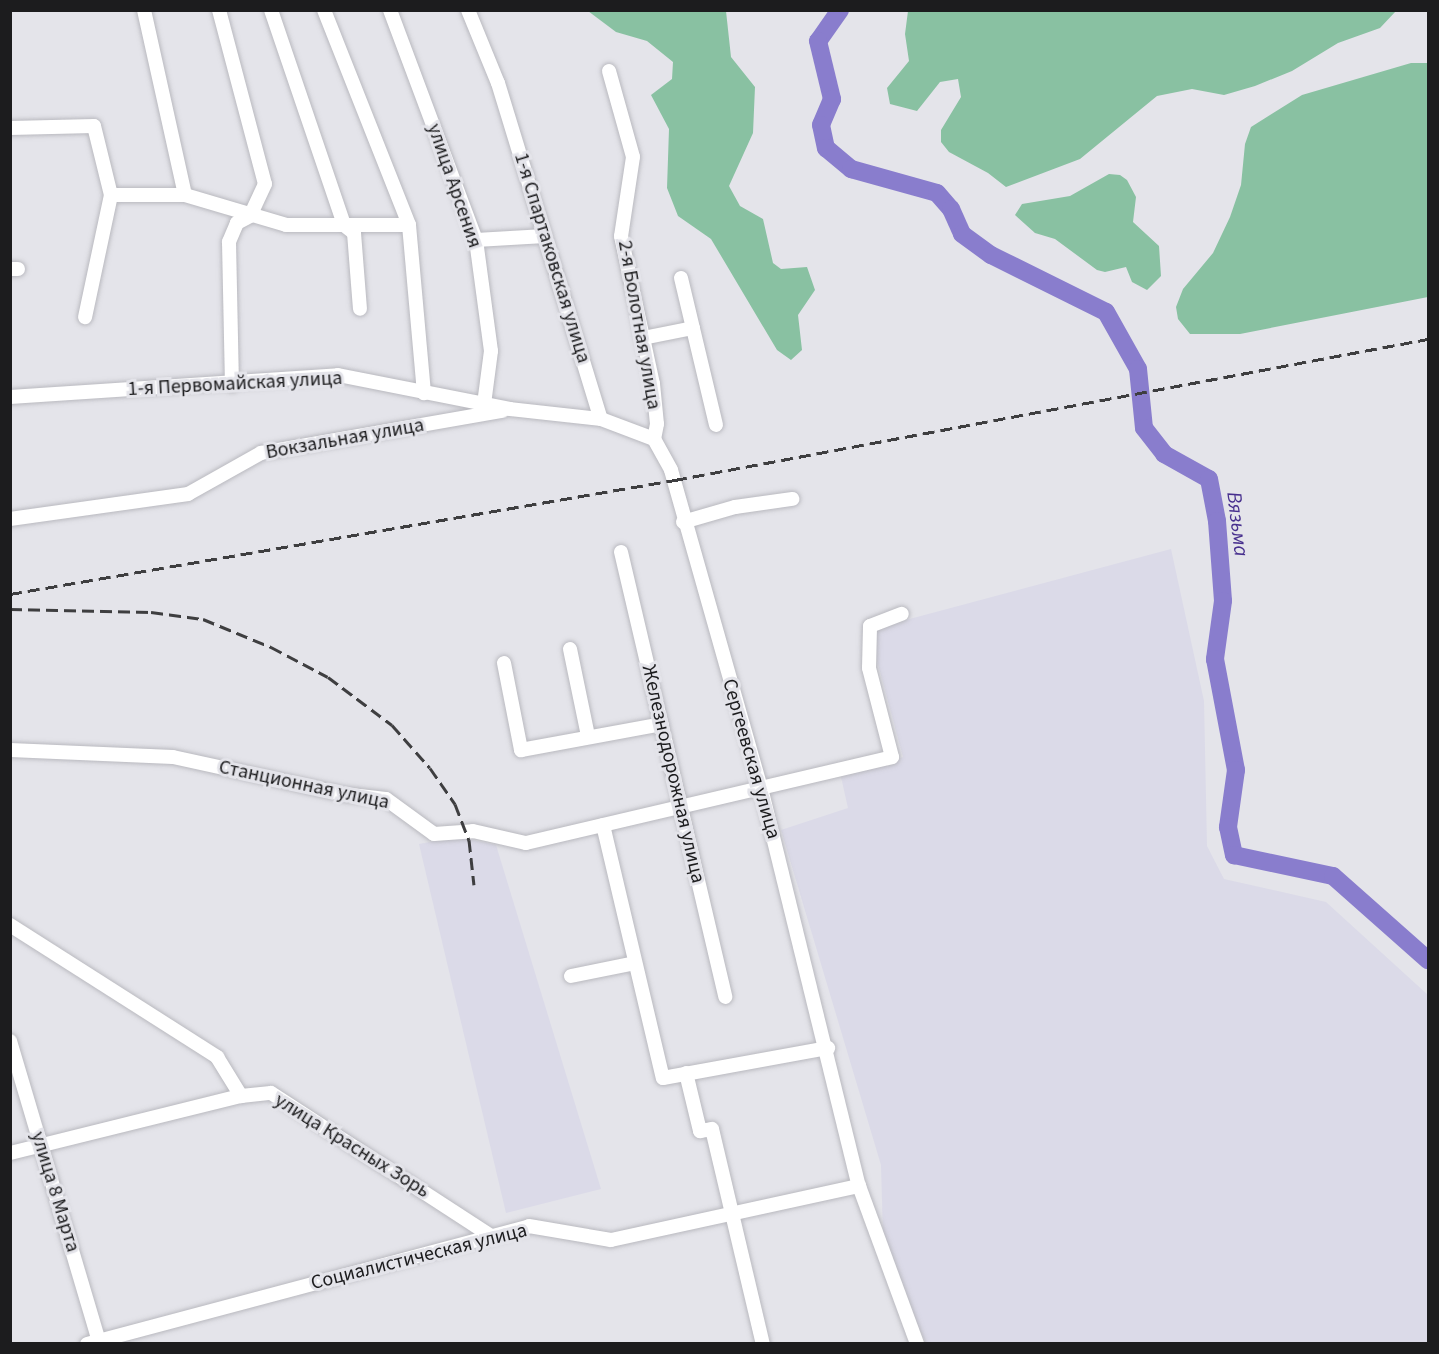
<!DOCTYPE html>
<html>
<head>
<meta charset="utf-8">
<style>
  body { margin:0 }
  #map { position:relative; width:1439px; height:1354px; overflow:hidden; background:#e4e4ea; font-family:"Source Sans 3",sans-serif }
  div>[style] { position:absolute }
  .built>* { inset:0; background:#dbdae8 }
  .green>* { inset:0; background:#89c1a2 }
  .river>* { height:18px; margin:-9px; padding:0 9px; transform-origin:9px; border-radius:9px; background:#897dcd }
  .roads { filter:drop-shadow(0 0 2px #b9b9bf) drop-shadow(0 0 2px #b9b9bf) }
  .minor>* { height:14px; margin:-7px; padding:0 7px; transform-origin:7px; border-radius:7px; background:#fff }
  .rail>* { height:3px; margin-top:-1.5px; transform-origin:0; background:repeating-linear-gradient(90deg,#3e3e40 0 12px,transparent 0 18px) }
  span { translate:-50% -50%; white-space:nowrap; text-align:center; line-height:1.15; -webkit-text-stroke:6px #e4e4ea; paint-order:stroke }
  .street-label { font-size:20px; color:#1c1c1e }
  .water-label { font-size:21px; color:#472f8e; font-style:italic }
  .frame { position:absolute; inset:0; border:12px solid #1c1c1e; pointer-events:none }
</style>
</head>
<body>
<div id="map">
  <div class="built">
    <i style="clip-path:polygon(1171px 549px,1204px 701px,1207px 846px,1224px 879px,1326px 902px,1428px 995px,1428px 1343px,926px 1343px,889px 1265px,883px 1236px,881px 1165px,781px 830px,848px 808px,841px 777px,903px 757px,872px 642px,876px 628px)"></i>
    <i style="clip-path:polygon(458px 837px,496px 845px,601px 1189px,506px 1213px,419px 844px)"></i>
  </div>
  <div class="green">
    <i style="clip-path:polygon(588px 11px,726px 11px,731px 57px,755px 87px,753px 133px,729px 186px,740px 206px,763px 219px,773px 263px,781px 269px,807px 267px,815px 290px,798px 315px,802px 350px,791px 360px,777px 350px,711px 239px,678px 216px,667px 188px,669px 129px,651px 95px,672px 79px,673px 62px,647px 41px,616px 32px)"></i>
    <i style="clip-path:polygon(908px 11px,908px 10px,1396px 11px,1380px 28px,1338px 43px,1292px 71px,1255px 86px,1224px 95px,1192px 89px,1157px 96px,1080px 159px,1006px 187px,988px 173px,949px 152px,941px 142px,941px 130px,961px 97px,958px 79px,940px 82px,917px 111px,890px 104px,887px 88px,909px 61px,905px 34px)"></i>
    <i style="clip-path:polygon(1411px 63px,1428px 63px,1428px 297px,1240px 334px,1190px 334px,1178px 319px,1176px 307px,1183px 289px,1213px 253px,1230px 217px,1241px 185px,1245px 144px,1251px 127px,1302px 95px)"></i>
    <i style="clip-path:polygon(1109px 174px,1120px 175px,1127px 180px,1136px 197px,1133px 222px,1159px 246px,1161px 276px,1147px 290px,1132px 282px,1126px 267px,1105px 272px,1097px 270px,1055px 239px,1035px 233px,1015px 215px,1022px 204px,1070px 196px)"></i>
  </div>
  <div class="river">
    <i style="left:840px;top:10px;width:38px;rotate:125deg"></i>
    <i style="left:818px;top:41px;width:60px;rotate:76.4deg"></i>
    <i style="left:832px;top:99px;width:28px;rotate:113deg"></i>
    <i style="left:821px;top:125px;width:24px;rotate:78deg"></i>
    <i style="left:826px;top:148px;width:33px;rotate:40deg"></i>
    <i style="left:851px;top:169px;width:89px;rotate:15.6deg"></i>
    <i style="left:937px;top:193px;width:21px;rotate:49deg"></i>
    <i style="left:951px;top:209px;width:27px;rotate:66deg"></i>
    <i style="left:962px;top:234px;width:36px;rotate:36deg"></i>
    <i style="left:991px;top:255px;width:128px;rotate:26.4deg"></i>
    <i style="left:1106px;top:312px;width:65px;rotate:60.7deg"></i>
    <i style="left:1138px;top:369px;width:59px;rotate:84.2deg"></i>
    <i style="left:1144px;top:428px;width:33px;rotate:52deg"></i>
    <i style="left:1164px;top:454px;width:51px;rotate:29.1deg"></i>
    <i style="left:1209px;top:479px;width:43px;rotate:79.2deg"></i>
    <i style="left:1217px;top:521px;width:80px;rotate:85.7deg"></i>
    <i style="left:1223px;top:601px;width:59px;rotate:97.9deg"></i>
    <i style="left:1215px;top:659px;width:113px;rotate:79.3deg"></i>
    <i style="left:1236px;top:770px;width:58px;rotate:98deg"></i>
    <i style="left:1228px;top:827px;width:29px;rotate:78deg"></i>
    <i style="left:1234px;top:855px;width:101px;rotate:12deg"></i>
    <i style="left:1333px;top:876px;width:127px;rotate:41.5deg"></i>
  </div>
  <div class="roads">
    <div class="minor">
      <i style="left:144px;top:10px;width:189px;rotate:77.5deg"></i>
      <i style="left:219px;top:10px;width:180px;rotate:75.2deg"></i>
      <i style="left:265px;top:184px;width:35px;rotate:115deg"></i>
      <i style="left:250px;top:216px;width:15px;rotate:152deg"></i>
      <i style="left:237px;top:223px;width:21px;rotate:113deg"></i>
      <i style="left:229px;top:242px;width:143px;rotate:88.8deg"></i>
      <i style="left:271px;top:10px;width:227px;rotate:71.2deg"></i>
      <i style="left:344px;top:225px;width:13px;rotate:39deg"></i>
      <i style="left:354px;top:233px;width:76px;rotate:85.5deg"></i>
      <i style="left:324px;top:10px;width:231px;rotate:68.4deg"></i>
      <i style="left:409px;top:225px;width:169px;rotate:84.9deg"></i>
      <i style="left:390px;top:10px;width:246px;rotate:69.5deg"></i>
      <i style="left:476px;top:240px;width:112px;rotate:82.3deg"></i>
      <i style="left:491px;top:351px;width:53px;rotate:97.5deg"></i>
      <i style="left:468px;top:10px;width:79px;rotate:67.7deg"></i>
      <i style="left:498px;top:83px;width:351px;rotate:73deg"></i>
      <i style="left:601px;top:419px;width:57px;rotate:20.7deg"></i>
      <i style="left:654px;top:439px;width:35px;rotate:61deg"></i>
      <i style="left:671px;top:470px;width:330px;rotate:74.2deg"></i>
      <i style="left:761px;top:788px;width:410px;rotate:76.2deg"></i>
      <i style="left:859px;top:1186px;width:168px;rotate:69.8deg"></i>
      <i style="left:609px;top:71px;width:89px;rotate:74.4deg"></i>
      <i style="left:633px;top:157px;width:80px;rotate:98.6deg"></i>
      <i style="left:621px;top:236px;width:151px;rotate:77.8deg"></i>
      <i style="left:653px;top:384px;width:40px;rotate:84.3deg"></i>
      <i style="left:657px;top:424px;width:15px;rotate:101deg"></i>
      <i style="left:10px;top:128px;width:84px;rotate:-1.4deg"></i>
      <i style="left:94px;top:126px;width:71px;rotate:76.2deg"></i>
      <i style="left:111px;top:195px;width:125px;rotate:102deg"></i>
      <i style="left:111px;top:195px;width:74px"></i>
      <i style="left:185px;top:195px;width:105px;rotate:16.5deg"></i>
      <i style="left:286px;top:225px;width:123px"></i>
      <i style="left:476px;top:240px;width:69px;rotate:-3.3deg"></i>
      <i style="left:10px;top:269px;width:8px"></i>
      <i style="left:681px;top:278px;width:151px;rotate:76.6deg"></i>
      <i style="left:643px;top:338px;width:51px;rotate:-11.3deg"></i>
      <i style="left:10px;top:397px;width:329px;rotate:-3.8deg"></i>
      <i style="left:338px;top:375px;width:175px;rotate:11.2deg"></i>
      <i style="left:510px;top:409px;width:92px;rotate:6.3deg"></i>
      <i style="left:10px;top:519px;width:180px;rotate:-8deg"></i>
      <i style="left:188px;top:494px;width:84px;rotate:-29.3deg"></i>
      <i style="left:261px;top:453px;width:245px;rotate:-9.9deg"></i>
      <i style="left:683px;top:522px;width:54px;rotate:-16.1deg"></i>
      <i style="left:735px;top:507px;width:58px;rotate:-8deg"></i>
      <i style="left:621px;top:552px;width:457px;rotate:76.8deg"></i>
      <i style="left:570px;top:649px;width:89px;rotate:78.3deg"></i>
      <i style="left:504px;top:663px;width:89px;rotate:78.9deg"></i>
      <i style="left:521px;top:750px;width:143px;rotate:-10.4deg"></i>
      <i style="left:10px;top:750px;width:163px;rotate:2.5deg"></i>
      <i style="left:173px;top:757px;width:173px;rotate:12.3deg"></i>
      <i style="left:342px;top:794px;width:44px;rotate:6.5deg"></i>
      <i style="left:386px;top:799px;width:59px;rotate:36.1deg"></i>
      <i style="left:434px;top:834px;width:39px;rotate:-4deg"></i>
      <i style="left:473px;top:831px;width:54px;rotate:12.8deg"></i>
      <i style="left:526px;top:843px;width:376px;rotate:-13.2deg"></i>
      <i style="left:892px;top:757px;width:92px;rotate:-104.5deg"></i>
      <i style="left:869px;top:668px;width:42px;rotate:-88.6deg"></i>
      <i style="left:870px;top:626px;width:34px;rotate:-21deg"></i>
      <i style="left:603px;top:825px;width:260px;rotate:76.7deg"></i>
      <i style="left:663px;top:1078px;width:168px;rotate:-10.3deg"></i>
      <i style="left:10px;top:925px;width:246px;rotate:32.5deg"></i>
      <i style="left:217px;top:1057px;width:46px;rotate:58.4deg"></i>
      <i style="left:241px;top:1096px;width:30px;rotate:-6deg"></i>
      <i style="left:271px;top:1093px;width:262px;rotate:33deg"></i>
      <i style="left:571px;top:976px;width:65px;rotate:-11.5deg"></i>
      <i style="left:10px;top:1041px;width:316px;rotate:73.5deg"></i>
      <i style="left:686px;top:1073px;width:60px;rotate:76.4deg"></i>
      <i style="left:700px;top:1131px;width:12px;rotate:-9deg"></i>
      <i style="left:712px;top:1129px;width:221px;rotate:76.7deg"></i>
      <i style="left:10px;top:1153px;width:238px;rotate:-13.9deg"></i>
      <i style="left:87px;top:1344px;width:457px;rotate:-14.9deg"></i>
      <i style="left:529px;top:1226px;width:83px;rotate:9.7deg"></i>
      <i style="left:611px;top:1240px;width:254px;rotate:-12.3deg"></i>
    </div>
  </div>
  <div class="rail">
    <i style="left:10px;top:594px;width:675px;rotate:-9.73deg"></i>
    <i style="left:675px;top:480px;width:766px;rotate:-10.61deg"></i>
    <i style="left:10px;top:609px;width:141px;rotate:1.2deg"></i>
    <i style="left:151px;top:612px;width:52px;rotate:7.7deg"></i>
    <i style="left:203px;top:619px;width:74px;rotate:22.4deg"></i>
    <i style="left:271px;top:647px;width:64px;rotate:27.8deg"></i>
    <i style="left:328px;top:677px;width:80px;rotate:36.9deg"></i>
    <i style="left:392px;top:725px;width:57px;rotate:48.5deg"></i>
    <i style="left:430px;top:768px;width:44px;rotate:55.2deg"></i>
    <i style="left:455px;top:804px;width:39px;rotate:69deg"></i>
    <i style="left:469px;top:840px;width:45px;rotate:83.7deg"></i>
  </div>
  <div class="street-label">
    <span style="left:454px;top:186px;rotate:71deg">улица Арсения</span>
    <span style="left:552px;top:258px;rotate:73deg">1-я Спартаковская улица</span>
    <span style="left:639px;top:325px;rotate:80deg">2-я Болотная улица</span>
    <span style="left:235px;top:384px;rotate:-3deg">1-я Первомайская улица</span>
    <span style="left:345px;top:439px;rotate:-10deg">Вокзальная улица</span>
    <span style="left:751px;top:759px;rotate:74deg">Сергеевская улица</span>
    <span style="left:673px;top:774px;rotate:77deg">Железнодорожная улица</span>
    <span style="left:304px;top:785px;rotate:12deg">Станционная улица</span>
    <span style="left:352px;top:1146px;rotate:32deg">улица Красных Зорь</span>
    <span style="left:55px;top:1192px;rotate:73deg">улица 8 Марта</span>
    <span style="left:419px;top:1257px;rotate:-14deg">Социалистическая улица</span>
  </div>
  <div class="water-label">
    <span style="left:1238px;top:524px;rotate:83deg">Вязьма</span>
  </div>
  <div class="frame"></div>
</div>
</body>
</html>
